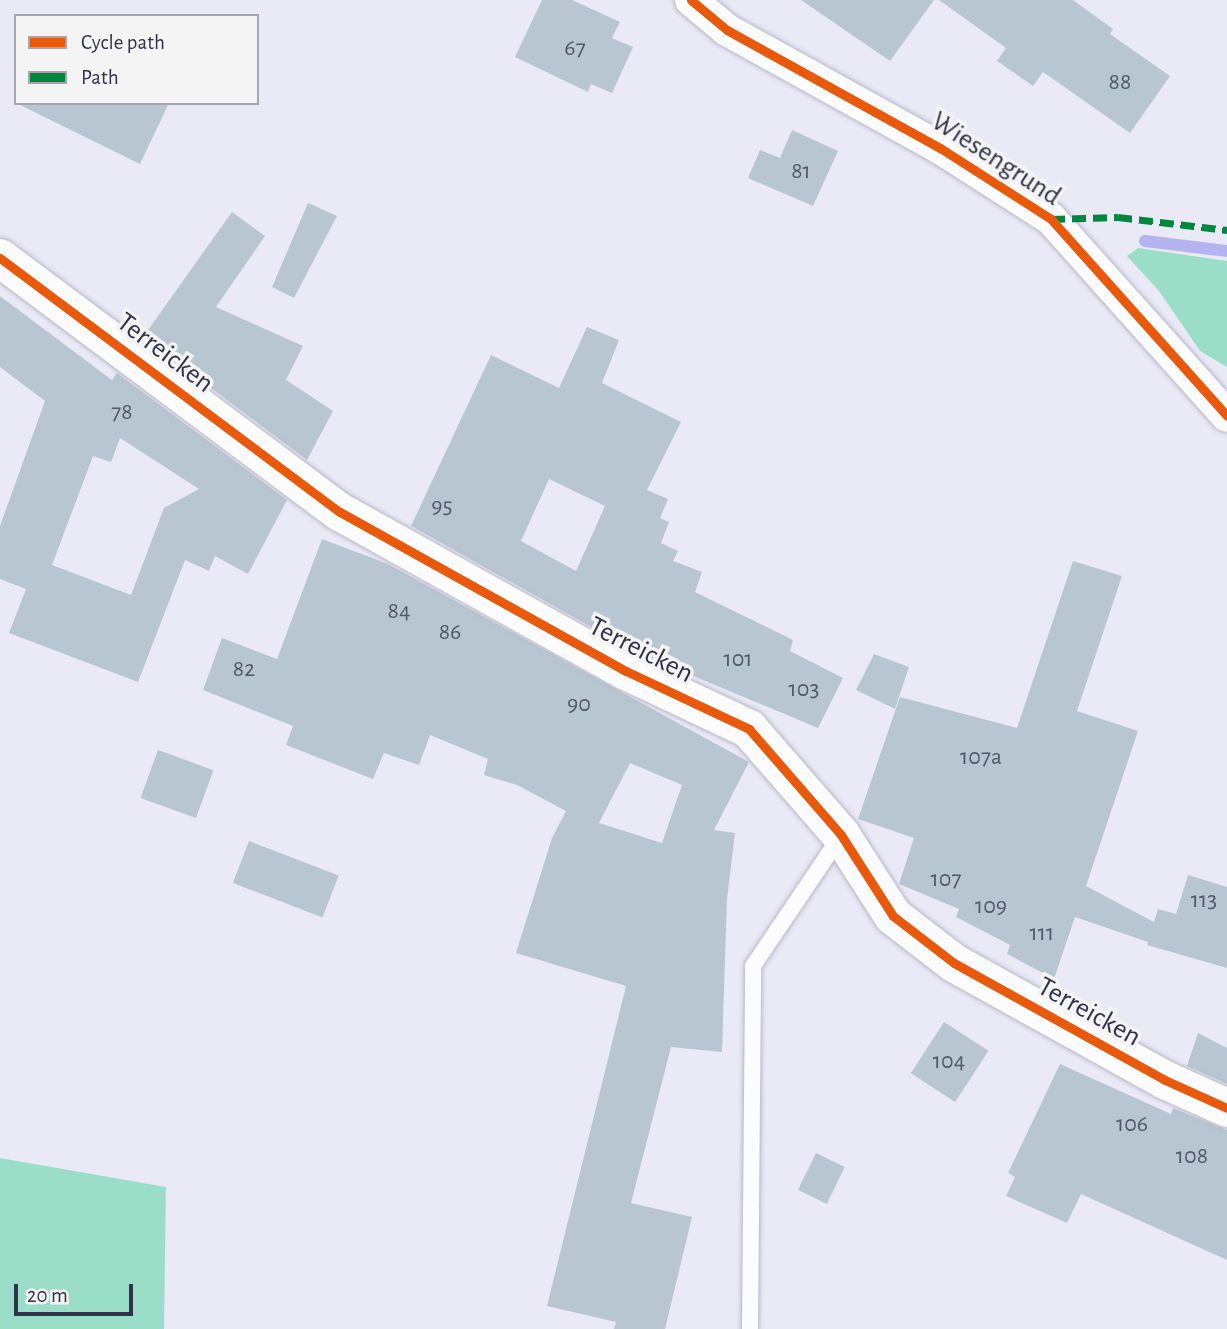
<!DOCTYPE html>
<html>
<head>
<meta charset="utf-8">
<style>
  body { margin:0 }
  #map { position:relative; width:1227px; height:1329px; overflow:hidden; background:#eaeaf7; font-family:"Alegreya Sans",sans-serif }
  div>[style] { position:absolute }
  .green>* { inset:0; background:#9adec8 }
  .stream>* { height:12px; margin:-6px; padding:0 6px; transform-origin:6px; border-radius:6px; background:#b5b4f1 }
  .building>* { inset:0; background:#b8c6d1; transform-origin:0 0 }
  .roads { filter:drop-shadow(0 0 2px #b7b7c7) drop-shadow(0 0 2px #b7b7c7) }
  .service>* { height:16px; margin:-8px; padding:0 8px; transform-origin:8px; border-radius:8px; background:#fcfcfe }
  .minor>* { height:32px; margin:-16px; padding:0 16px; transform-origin:16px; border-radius:16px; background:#fcfcfe }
  .secondary>* { height:38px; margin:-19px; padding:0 19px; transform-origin:19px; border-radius:19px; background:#fcfcfe }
  .quiet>* { height:7px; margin-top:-3.5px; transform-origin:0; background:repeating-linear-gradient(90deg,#00873e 0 14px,transparent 0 21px) }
  .cycleway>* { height:9px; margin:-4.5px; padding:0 4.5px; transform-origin:4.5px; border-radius:4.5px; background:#e8590c }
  span { translate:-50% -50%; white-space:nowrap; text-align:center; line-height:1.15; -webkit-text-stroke:7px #f4f4f4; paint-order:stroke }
  .number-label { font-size:24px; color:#53576b }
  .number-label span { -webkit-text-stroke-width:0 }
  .street-label { font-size:28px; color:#313249 }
  .legend { position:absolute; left:14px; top:14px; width:245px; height:91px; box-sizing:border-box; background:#f4f4f4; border:2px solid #a6a6b0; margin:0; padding:9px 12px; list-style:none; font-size:21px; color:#313249 }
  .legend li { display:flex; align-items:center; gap:14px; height:35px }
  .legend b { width:35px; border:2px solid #a6a6b0 }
  .scale { position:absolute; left:14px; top:1284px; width:119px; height:32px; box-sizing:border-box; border:4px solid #313249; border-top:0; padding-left:9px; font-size:21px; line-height:24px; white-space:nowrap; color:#313249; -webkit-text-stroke:5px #f4f4f4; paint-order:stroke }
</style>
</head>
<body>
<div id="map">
  <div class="green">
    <i style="clip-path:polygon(1138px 248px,1227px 261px,1227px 367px,1200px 351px,1159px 291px,1127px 256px)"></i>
    <i style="clip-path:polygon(0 1158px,166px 1187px,164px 1329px,0 1329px)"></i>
  </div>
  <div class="stream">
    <i style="left:1145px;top:241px;width:83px;rotate:7deg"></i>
  </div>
  <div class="building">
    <i style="clip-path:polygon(542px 0,572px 0,620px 22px,612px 38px,633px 47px,612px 93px,591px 84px,588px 92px,515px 57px)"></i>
    <i style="clip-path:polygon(801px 0,934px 0,890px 61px)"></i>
    <i style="clip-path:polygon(939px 0,1073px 0,1113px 29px,1110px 34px,1170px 76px,1130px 133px,1043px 72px,1033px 86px,997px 61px,1006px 48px)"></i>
    <i style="clip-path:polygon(16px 103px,169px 103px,140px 164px)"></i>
    <i style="clip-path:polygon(792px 130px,838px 151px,813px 206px,748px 178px,760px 150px,780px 158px)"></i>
    <i style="clip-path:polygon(308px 203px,337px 216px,294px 298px,272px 287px)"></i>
    <i style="clip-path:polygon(232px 212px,265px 236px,216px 307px,303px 346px,286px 380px,333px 411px,307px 460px,143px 337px)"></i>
    <i style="clip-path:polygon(evenodd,0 296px,112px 380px,117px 373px,287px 500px,248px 574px,215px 556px,209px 571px,185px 560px,138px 682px,9px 633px,26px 589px,0 579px,0 526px,45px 401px,0 367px,0 296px,120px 438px,199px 489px,164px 508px,131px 595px,52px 565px,93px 456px,111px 462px,120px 438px)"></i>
    <i style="clip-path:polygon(evenodd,587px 327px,619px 340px,602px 383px,681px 422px,647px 490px,668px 499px,660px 518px,669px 522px,661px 543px,678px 551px,673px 561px,702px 572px,695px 592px,793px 640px,790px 651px,843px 678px,818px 728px,636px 652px,411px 526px,491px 355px,559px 388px,587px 327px,549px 479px,605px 506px,576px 571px,521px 541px,549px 479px)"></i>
    <i style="clip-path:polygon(evenodd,322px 539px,388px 564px,749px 762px,714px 830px,735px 833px,727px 899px,722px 1052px,671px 1047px,631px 1203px,692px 1217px,665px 1329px,614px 1329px,616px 1322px,547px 1306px,626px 986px,516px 953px,552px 838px,566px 811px,517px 785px,484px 775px,488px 759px,430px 735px,419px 765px,384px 753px,373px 779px,286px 745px,293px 726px,203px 690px,222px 638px,277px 659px,322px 539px,630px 763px,682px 785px,662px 843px,599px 823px,630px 763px)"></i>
    <i style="clip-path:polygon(1073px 561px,1122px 576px,1077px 711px,1138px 731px,1086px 886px,1154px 922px,1158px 909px,1176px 914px,1188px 875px,1227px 887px,1227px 968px,1147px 945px,1148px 942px,1075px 917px,1054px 979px,1007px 954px,1010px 945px,956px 917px,959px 909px,899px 884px,914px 838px,858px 819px,900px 697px,1017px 728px)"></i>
    <i style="clip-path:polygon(874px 654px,909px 667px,895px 709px,856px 690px)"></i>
    <i style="left:158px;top:750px;width:59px;height:51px;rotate:20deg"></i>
    <i style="left:249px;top:841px;width:96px;height:45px;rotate:21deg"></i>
    <i style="left:944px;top:1022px;width:53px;height:61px;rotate:33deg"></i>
    <i style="clip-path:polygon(1198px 1033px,1227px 1048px,1227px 1084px,1187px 1066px)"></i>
    <i style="clip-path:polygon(1060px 1064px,1171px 1114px,1173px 1108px,1227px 1130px,1227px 1260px,1081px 1194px,1067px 1223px,1006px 1196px,1015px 1177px,1008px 1173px)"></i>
    <i style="left:816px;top:1153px;width:32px;height:41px;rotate:26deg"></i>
  </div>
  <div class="roads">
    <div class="service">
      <i style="left:750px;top:1329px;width:363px;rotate:-89.5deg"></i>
      <i style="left:753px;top:966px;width:156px;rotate:-56deg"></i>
    </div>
    <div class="minor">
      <i style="left:691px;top:0;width:47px;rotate:39.8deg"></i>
      <i style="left:727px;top:30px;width:244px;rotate:29deg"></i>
      <i style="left:940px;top:148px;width:132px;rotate:32.6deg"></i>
      <i style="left:1051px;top:219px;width:264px;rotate:48.2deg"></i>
    </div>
    <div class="secondary">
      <i style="left:0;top:258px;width:424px;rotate:36.8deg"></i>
      <i style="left:340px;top:512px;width:327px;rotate:29.1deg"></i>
      <i style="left:626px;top:671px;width:136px;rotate:25.2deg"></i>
      <i style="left:749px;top:729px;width:140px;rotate:49deg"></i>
      <i style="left:841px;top:835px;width:96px;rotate:57.3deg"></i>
      <i style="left:893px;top:916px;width:77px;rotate:37.6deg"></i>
      <i style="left:954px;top:963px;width:241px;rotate:29deg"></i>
      <i style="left:1165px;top:1080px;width:68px;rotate:24.3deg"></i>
    </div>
  </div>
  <div class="quiet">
    <i style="left:1051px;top:219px;width:67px;rotate:-1.7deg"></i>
    <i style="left:1118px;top:217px;width:110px;rotate:6.8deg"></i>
  </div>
  <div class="cycleway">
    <i style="left:691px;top:0;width:47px;rotate:39.8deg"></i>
    <i style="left:727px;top:30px;width:244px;rotate:29deg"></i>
    <i style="left:940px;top:148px;width:132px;rotate:32.6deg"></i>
    <i style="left:1051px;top:219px;width:264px;rotate:48.2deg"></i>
    <i style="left:0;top:258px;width:424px;rotate:36.8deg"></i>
    <i style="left:340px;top:512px;width:327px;rotate:29.1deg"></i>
    <i style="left:626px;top:671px;width:136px;rotate:25.2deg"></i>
    <i style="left:749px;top:729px;width:140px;rotate:49deg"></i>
    <i style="left:841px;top:835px;width:96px;rotate:57.3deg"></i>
    <i style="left:893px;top:916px;width:77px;rotate:37.6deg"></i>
    <i style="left:954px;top:963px;width:241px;rotate:29deg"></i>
    <i style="left:1165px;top:1080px;width:68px;rotate:24.3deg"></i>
  </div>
  <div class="number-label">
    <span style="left:575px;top:49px">67</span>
    <span style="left:1120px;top:83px">88</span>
    <span style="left:801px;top:172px">81</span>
    <span style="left:122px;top:413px">78</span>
    <span style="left:442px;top:507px">95</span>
    <span style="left:399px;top:612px">84</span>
    <span style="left:450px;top:633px">86</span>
    <span style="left:738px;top:660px">101</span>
    <span style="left:244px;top:670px">82</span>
    <span style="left:804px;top:690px">103</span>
    <span style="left:579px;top:705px">90</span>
    <span style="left:981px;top:758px">107a</span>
    <span style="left:946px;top:880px">107</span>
    <span style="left:1204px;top:901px">113</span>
    <span style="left:991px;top:907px">109</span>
    <span style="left:1042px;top:934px">111</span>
    <span style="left:949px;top:1062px">104</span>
    <span style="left:1132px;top:1125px">106</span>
    <span style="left:1192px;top:1157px">108</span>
  </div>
  <div class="street-label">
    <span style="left:996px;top:159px;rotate:33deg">Wiesengrund</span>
    <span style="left:165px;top:353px;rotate:37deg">Terreicken</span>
    <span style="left:641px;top:650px;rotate:27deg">Terreicken</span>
    <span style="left:1089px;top:1012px;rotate:29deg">Terreicken</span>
  </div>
  <ul class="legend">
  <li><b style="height:9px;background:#e8590c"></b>Cycle path</li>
  <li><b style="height:9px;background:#00873e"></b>Path</li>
  </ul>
  <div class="scale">20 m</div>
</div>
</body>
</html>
